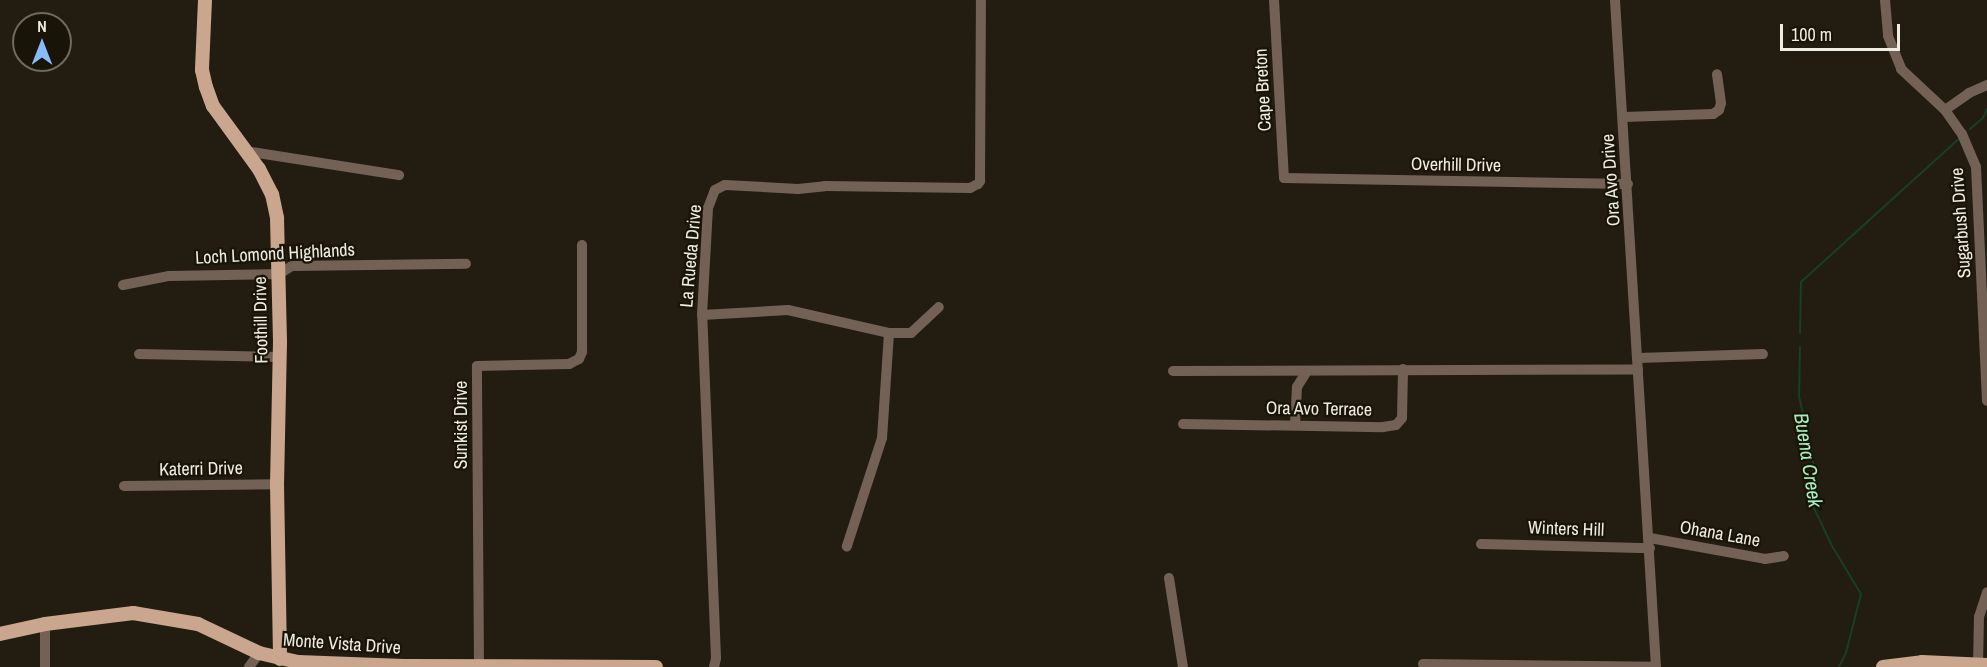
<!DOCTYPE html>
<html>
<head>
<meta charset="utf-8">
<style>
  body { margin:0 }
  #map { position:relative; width:1987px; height:667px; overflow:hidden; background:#231d11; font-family:"Archivo Narrow",sans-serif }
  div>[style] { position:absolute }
  .stream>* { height:2px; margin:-1px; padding:0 1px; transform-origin:1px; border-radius:1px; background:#153f26 }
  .minor>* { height:10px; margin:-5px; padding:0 5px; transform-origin:5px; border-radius:5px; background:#736156 }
  .major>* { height:14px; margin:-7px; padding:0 7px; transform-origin:7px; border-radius:7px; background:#cba68e }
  span { translate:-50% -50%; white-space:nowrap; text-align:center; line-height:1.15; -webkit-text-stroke:4.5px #191408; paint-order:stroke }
  .street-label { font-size:18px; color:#efece3 }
  .water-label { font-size:20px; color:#a9eebf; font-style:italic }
  .north { position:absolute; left:12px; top:12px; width:60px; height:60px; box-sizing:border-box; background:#191408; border:2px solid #6f6a60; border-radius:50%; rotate:0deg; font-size:16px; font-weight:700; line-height:24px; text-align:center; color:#efece3 }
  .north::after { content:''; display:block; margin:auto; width:21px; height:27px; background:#87bbfc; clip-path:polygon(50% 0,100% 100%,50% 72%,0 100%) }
  .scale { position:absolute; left:1780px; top:24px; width:120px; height:27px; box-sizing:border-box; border:3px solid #efece3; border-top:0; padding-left:8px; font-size:18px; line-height:21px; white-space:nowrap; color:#efece3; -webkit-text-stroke:4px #191408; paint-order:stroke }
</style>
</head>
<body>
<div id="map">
  <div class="stream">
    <i style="left:1970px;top:129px;width:17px;rotate:-40deg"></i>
    <i style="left:1983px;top:118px;width:10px;rotate:-66deg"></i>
    <i style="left:1800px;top:333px;width:51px;rotate:-88.9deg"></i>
    <i style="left:1801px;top:282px;width:215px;rotate:-42.2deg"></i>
    <i style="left:1800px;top:347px;width:49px;rotate:91.2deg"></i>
    <i style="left:1799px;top:396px;width:64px;rotate:77.3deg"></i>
    <i style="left:1813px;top:458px;width:48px;rotate:90deg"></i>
    <i style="left:1813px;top:506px;width:44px;rotate:64.6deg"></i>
    <i style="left:1832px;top:546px;width:56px;rotate:58.9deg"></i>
    <i style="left:1861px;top:594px;width:61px;rotate:104.3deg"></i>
    <i style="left:1846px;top:653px;width:16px;rotate:117deg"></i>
  </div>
  <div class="minor">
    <i style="left:1274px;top:0;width:178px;rotate:86.8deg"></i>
    <i style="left:1284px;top:178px;width:344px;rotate:1deg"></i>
    <i style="left:1885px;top:0;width:36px;rotate:85deg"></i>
    <i style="left:1888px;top:36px;width:35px;rotate:68deg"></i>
    <i style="left:1901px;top:69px;width:60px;rotate:43deg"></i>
    <i style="left:1945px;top:110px;width:29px;rotate:55deg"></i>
    <i style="left:1962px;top:134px;width:36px;rotate:67deg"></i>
    <i style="left:1976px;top:167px;width:234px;rotate:87.3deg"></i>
    <i style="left:1945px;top:110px;width:29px;rotate:-35deg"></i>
    <i style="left:1969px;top:93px;width:20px;rotate:-24deg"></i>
    <i style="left:1624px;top:117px;width:89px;rotate:-1.9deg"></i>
    <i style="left:1713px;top:114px;width:7px;rotate:-34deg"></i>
    <i style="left:1719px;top:110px;width:7px;rotate:-74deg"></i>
    <i style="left:1721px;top:103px;width:29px;rotate:-98deg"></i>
    <i style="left:245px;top:151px;width:156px;rotate:8.9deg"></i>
    <i style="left:123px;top:285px;width:47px;rotate:-11.1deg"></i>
    <i style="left:169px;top:276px;width:110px;rotate:-1deg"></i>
    <i style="left:279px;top:274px;width:15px;rotate:-32deg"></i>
    <i style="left:292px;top:266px;width:174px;rotate:-0.7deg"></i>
    <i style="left:702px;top:315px;width:86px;rotate:-3.3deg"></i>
    <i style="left:788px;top:310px;width:104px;rotate:12.8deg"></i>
    <i style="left:889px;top:333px;width:105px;rotate:93.8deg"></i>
    <i style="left:882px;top:438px;width:114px;rotate:108deg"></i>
    <i style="left:889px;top:333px;width:22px"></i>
    <i style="left:911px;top:333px;width:38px;rotate:-43deg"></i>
    <i style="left:139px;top:354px;width:141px;rotate:1.2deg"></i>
    <i style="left:1638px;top:358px;width:125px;rotate:-1.8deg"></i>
    <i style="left:1173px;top:371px;width:465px;rotate:-0.2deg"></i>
    <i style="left:1183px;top:424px;width:200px;rotate:0.9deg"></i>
    <i style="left:1383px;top:427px;width:13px;rotate:-9deg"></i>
    <i style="left:1396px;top:425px;width:9px;rotate:-49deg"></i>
    <i style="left:1402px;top:418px;width:49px;rotate:-88.8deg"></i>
    <i style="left:1295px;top:425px;width:38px;rotate:-87deg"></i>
    <i style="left:1297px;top:387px;width:19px;rotate:-58deg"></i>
    <i style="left:124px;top:486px;width:153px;rotate:-0.7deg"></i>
    <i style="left:1650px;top:538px;width:117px;rotate:10.3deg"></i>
    <i style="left:1765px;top:559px;width:19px;rotate:-9deg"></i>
    <i style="left:1481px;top:544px;width:169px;rotate:1.4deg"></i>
    <i style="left:1169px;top:578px;width:90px;rotate:81.1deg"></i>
    <i style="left:1423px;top:664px;width:233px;rotate:0.7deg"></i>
    <i style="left:1656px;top:667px;width:668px;rotate:-93.52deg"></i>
    <i style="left:479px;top:666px;width:300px;rotate:-90.4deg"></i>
    <i style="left:477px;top:366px;width:92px;rotate:-1.2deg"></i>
    <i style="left:569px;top:364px;width:11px;rotate:-27deg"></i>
    <i style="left:579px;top:359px;width:8px;rotate:-67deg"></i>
    <i style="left:582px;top:352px;width:107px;rotate:-90deg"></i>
    <i style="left:45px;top:667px;width:43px;rotate:-90deg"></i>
    <i style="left:249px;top:667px;width:17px;rotate:-54deg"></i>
    <i style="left:714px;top:667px;width:9px;rotate:-77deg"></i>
    <i style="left:716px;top:658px;width:343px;rotate:-92.3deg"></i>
    <i style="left:702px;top:315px;width:107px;rotate:-86.8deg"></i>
    <i style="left:708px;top:208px;width:19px;rotate:-69deg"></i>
    <i style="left:715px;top:190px;width:11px;rotate:-27deg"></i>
    <i style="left:725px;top:185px;width:73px;rotate:3.1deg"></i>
    <i style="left:798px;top:189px;width:27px;rotate:-6deg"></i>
    <i style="left:825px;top:186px;width:145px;rotate:0.8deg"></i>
    <i style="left:970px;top:188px;width:9px;rotate:-27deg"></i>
    <i style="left:978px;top:184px;width:4px;rotate:-56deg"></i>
    <i style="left:980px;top:181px;width:181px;rotate:-89.7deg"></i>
    <i style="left:1978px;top:667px;width:50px;rotate:-88.9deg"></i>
    <i style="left:1979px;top:617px;width:26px;rotate:-72deg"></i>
  </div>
  <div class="major">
    <i style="left:205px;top:0;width:70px;rotate:92.5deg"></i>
    <i style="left:202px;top:70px;width:17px;rotate:77deg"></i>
    <i style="left:206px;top:87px;width:20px;rotate:70deg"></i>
    <i style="left:213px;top:106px;width:78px;rotate:53.9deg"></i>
    <i style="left:259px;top:169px;width:28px;rotate:63deg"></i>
    <i style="left:272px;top:194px;width:25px;rotate:78deg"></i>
    <i style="left:277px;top:218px;width:124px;rotate:88.6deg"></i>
    <i style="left:280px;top:342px;width:142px;rotate:91.2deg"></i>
    <i style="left:277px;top:484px;width:175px;rotate:89deg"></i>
    <i style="left:0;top:634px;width:46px;rotate:-12.5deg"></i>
    <i style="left:45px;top:624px;width:89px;rotate:-7.1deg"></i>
    <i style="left:133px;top:613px;width:66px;rotate:9.6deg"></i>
    <i style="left:198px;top:624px;width:68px;rotate:25.4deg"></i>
    <i style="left:259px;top:653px;width:40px;rotate:13deg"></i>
    <i style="left:298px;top:662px;width:106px;rotate:2.2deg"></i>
    <i style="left:404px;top:666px;width:252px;rotate:0.2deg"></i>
    <i style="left:1883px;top:667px;width:39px;rotate:-7deg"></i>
    <i style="left:1922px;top:662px;width:65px;rotate:2.6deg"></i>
  </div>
  <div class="street-label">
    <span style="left:1263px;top:90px;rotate:-93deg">Cape Breton</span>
    <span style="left:1456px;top:165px;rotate:1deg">Overhill Drive</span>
    <span style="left:1611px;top:180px;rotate:-94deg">Ora Avo Drive</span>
    <span style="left:1961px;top:223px;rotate:-94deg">Sugarbush Drive</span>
    <span style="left:275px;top:254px;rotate:-3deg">Loch Lomond Highlands</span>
    <span style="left:691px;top:256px;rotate:-85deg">La Rueda Drive</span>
    <span style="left:261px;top:320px;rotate:-91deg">Foothill Drive</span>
    <span style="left:1319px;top:409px;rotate:1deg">Ora Avo Terrace</span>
    <span style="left:461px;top:425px;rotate:-90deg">Sunkist Drive</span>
    <span style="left:201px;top:469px;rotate:-1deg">Katerri Drive</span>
    <span style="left:1566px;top:529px;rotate:2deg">Winters Hill</span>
    <span style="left:1720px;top:534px;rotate:10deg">Ohana Lane</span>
    <span style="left:342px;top:644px;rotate:4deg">Monte Vista Drive</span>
  </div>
  <div class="water-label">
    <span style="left:1809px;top:460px;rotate:81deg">Buena Creek</span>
  </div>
  <div class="north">N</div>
  <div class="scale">100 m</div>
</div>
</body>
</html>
